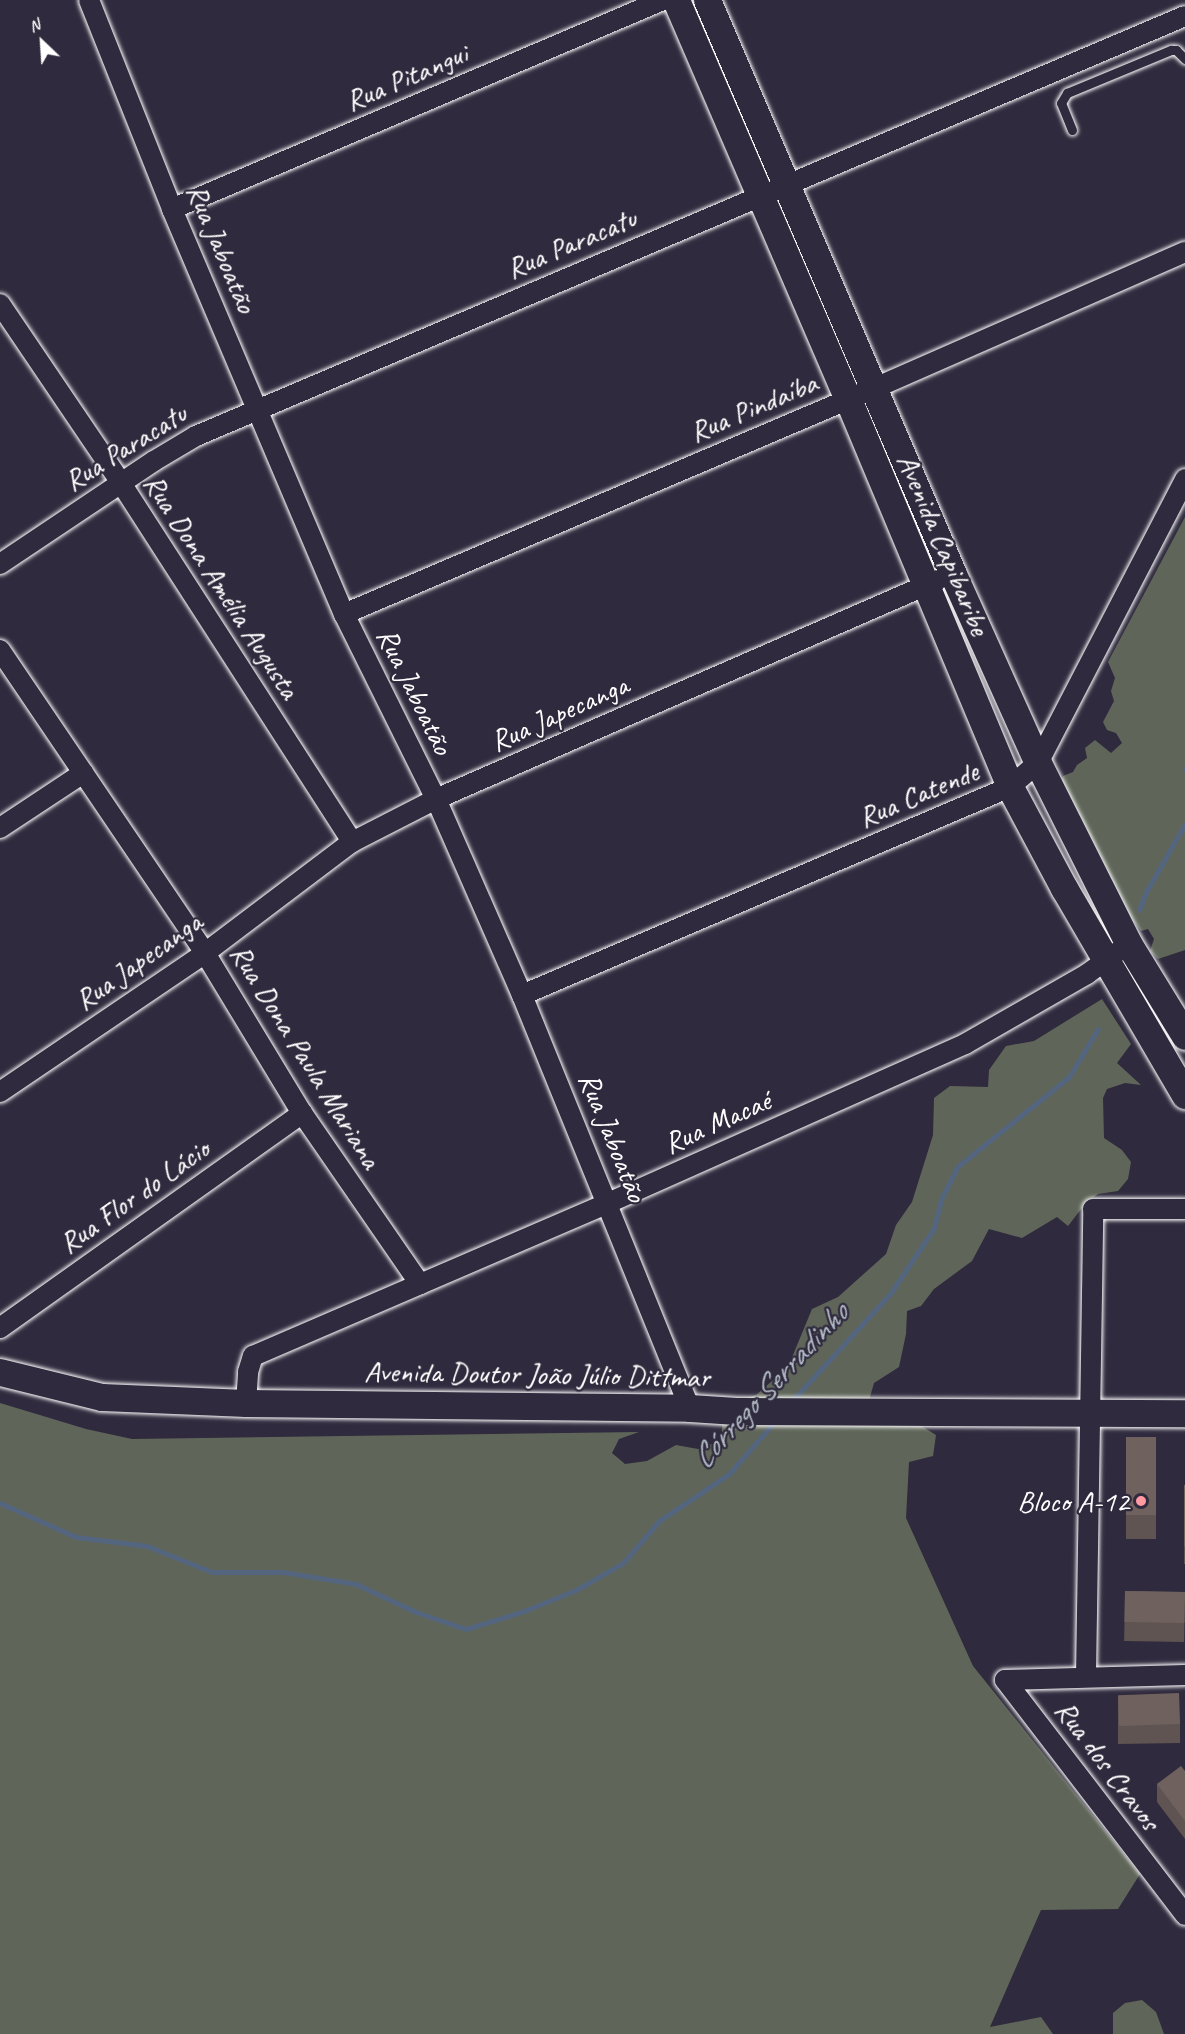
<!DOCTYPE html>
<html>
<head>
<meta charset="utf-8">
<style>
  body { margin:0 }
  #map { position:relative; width:1185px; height:2034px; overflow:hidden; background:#2f2a3d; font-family:Caveat,sans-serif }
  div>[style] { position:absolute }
  .green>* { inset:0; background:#5f6659 }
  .stream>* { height:5px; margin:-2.5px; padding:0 2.5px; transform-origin:2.5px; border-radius:2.5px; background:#54657f }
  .roads { filter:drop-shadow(0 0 2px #fff) drop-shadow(0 0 2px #fff) }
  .lane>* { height:9px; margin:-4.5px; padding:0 4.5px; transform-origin:4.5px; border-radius:4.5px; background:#2f2a3d }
  .street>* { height:20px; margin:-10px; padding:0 10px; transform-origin:10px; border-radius:10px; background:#2f2a3d }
  .secondary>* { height:27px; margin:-13.5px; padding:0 13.5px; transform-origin:13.5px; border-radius:13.5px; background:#2f2a3d }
  .wall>* { inset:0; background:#5f5451; transform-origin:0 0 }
  .building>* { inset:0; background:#6f625e; transform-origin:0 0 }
  .dots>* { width:16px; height:16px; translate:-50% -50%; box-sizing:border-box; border:3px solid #2f2a3d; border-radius:50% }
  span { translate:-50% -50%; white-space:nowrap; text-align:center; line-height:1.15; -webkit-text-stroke:4.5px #2f2a3d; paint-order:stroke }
  .street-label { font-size:30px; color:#fff }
  .poi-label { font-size:30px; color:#fff }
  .right { translate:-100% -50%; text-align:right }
  .water-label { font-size:32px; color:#b2bac5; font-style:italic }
  .north { position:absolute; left:12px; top:12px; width:60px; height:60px; -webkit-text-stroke:4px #2f2a3d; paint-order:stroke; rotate:335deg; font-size:16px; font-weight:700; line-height:24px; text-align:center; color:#fff }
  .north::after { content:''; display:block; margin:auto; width:21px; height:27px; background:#fff; clip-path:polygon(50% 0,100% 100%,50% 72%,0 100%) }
</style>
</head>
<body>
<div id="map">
  <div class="green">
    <i style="clip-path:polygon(1185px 517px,1185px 950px,1158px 959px,1150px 951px,1154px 939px,1148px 929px,1141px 931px,1131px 918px,1061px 784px,1063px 776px,1073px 772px,1077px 765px,1087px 758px,1085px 748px,1095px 740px,1111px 753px,1122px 743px,1116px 733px,1107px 730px,1103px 722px,1114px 701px,1111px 691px,1115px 678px,1108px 662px)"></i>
    <i style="clip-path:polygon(1102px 999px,1131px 1044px,1117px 1063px,1141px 1085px,1125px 1083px,1107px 1089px,1103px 1098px,1104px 1138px,1122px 1150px,1131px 1162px,1128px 1179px,1118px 1191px,1098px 1194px,1085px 1204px,1068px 1226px,1057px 1217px,1022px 1238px,989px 1229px,972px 1261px,934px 1289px,921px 1306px,907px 1311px,906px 1334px,899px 1367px,874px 1383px,866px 1411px,915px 1422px,936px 1435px,933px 1456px,909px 1462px,906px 1518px,973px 1666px,1140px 1874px,1118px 1909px,1041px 1910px,990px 2027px,1041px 2017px,1053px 2034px,0 2034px,0 1403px,86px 1429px,132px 1439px,639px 1432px,619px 1439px,612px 1453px,625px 1464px,647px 1461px,676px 1445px,698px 1449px,722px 1440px,722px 1419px,743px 1399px,756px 1395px,788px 1367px,812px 1309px,838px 1297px,886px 1254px,896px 1225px,912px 1202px,933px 1135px,934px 1098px,950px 1086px,988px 1087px,989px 1070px,1006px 1046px,1034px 1041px)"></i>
    <i style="clip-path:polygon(1142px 2000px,1156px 2012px,1164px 2034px,1113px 2034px,1113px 2013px,1125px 2003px)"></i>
  </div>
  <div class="stream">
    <i style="left:1185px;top:769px;width:1px;rotate:90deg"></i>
    <i style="left:1139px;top:910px;width:19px;rotate:-69deg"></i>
    <i style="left:1146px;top:892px;width:78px;rotate:-60.2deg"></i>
    <i style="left:790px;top:1403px;width:148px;rotate:-47.5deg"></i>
    <i style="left:890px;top:1294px;width:79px;rotate:-56.3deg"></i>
    <i style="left:934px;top:1228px;width:32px;rotate:-76deg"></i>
    <i style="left:942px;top:1197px;width:34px;rotate:-63deg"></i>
    <i style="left:957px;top:1167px;width:144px;rotate:-38.8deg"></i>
    <i style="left:1069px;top:1077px;width:56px;rotate:-58.9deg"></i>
    <i style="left:0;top:1503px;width:83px;rotate:24.1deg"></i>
    <i style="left:76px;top:1537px;width:72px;rotate:7.2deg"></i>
    <i style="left:147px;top:1546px;width:70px;rotate:21.8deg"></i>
    <i style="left:212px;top:1572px;width:71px"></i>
    <i style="left:283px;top:1572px;width:74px;rotate:9.3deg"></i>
    <i style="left:356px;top:1584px;width:66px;rotate:25deg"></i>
    <i style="left:416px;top:1612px;width:53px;rotate:18.8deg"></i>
    <i style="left:466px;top:1629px;width:61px;rotate:-17.2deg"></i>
    <i style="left:524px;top:1611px;width:56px;rotate:-22deg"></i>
    <i style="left:576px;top:1590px;width:54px;rotate:-29.9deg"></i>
    <i style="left:623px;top:1563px;width:55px;rotate:-49.4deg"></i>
    <i style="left:659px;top:1521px;width:84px;rotate:-33.9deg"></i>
    <i style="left:729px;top:1474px;width:72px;rotate:-49deg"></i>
  </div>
  <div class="roads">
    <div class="lane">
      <i style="left:1072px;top:130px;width:29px;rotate:-112deg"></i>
      <i style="left:1061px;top:103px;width:12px;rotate:-59deg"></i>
      <i style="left:1067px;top:93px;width:113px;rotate:-22.5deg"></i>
      <i style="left:1171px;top:50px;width:5px"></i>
      <i style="left:1176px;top:50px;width:13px;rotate:45deg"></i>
    </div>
    <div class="street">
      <i style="left:89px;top:0;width:225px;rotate:68.3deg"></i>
      <i style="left:172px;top:209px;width:440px;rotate:67deg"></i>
      <i style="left:344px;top:614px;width:207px;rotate:63.6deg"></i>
      <i style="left:436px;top:799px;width:214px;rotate:66.3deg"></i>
      <i style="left:522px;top:995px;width:446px;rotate:67.9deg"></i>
      <i style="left:172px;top:209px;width:534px;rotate:-23.06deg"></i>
      <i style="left:0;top:304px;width:216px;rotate:55.9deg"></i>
      <i style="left:121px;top:483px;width:427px;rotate:57.2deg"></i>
      <i style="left:0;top:564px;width:185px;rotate:-33.8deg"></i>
      <i style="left:154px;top:461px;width:49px;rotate:-30.8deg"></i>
      <i style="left:196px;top:436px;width:1074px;rotate:-23.01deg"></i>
      <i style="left:344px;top:614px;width:577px;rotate:-23.06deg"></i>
      <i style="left:875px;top:388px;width:339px;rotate:-23.7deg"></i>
      <i style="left:0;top:650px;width:366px;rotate:55.9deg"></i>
      <i style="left:205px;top:953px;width:187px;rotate:58.8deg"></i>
      <i style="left:302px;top:1113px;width:208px;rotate:55.4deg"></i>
      <i style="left:0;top:828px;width:100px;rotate:-33.5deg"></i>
      <i style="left:522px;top:995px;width:530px;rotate:-23.09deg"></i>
      <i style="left:1010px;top:787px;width:37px;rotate:-41deg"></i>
      <i style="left:1038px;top:763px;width:320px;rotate:-62.6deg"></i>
      <i style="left:0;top:1092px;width:248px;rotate:-34.1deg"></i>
      <i style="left:205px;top:953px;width:184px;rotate:-37.1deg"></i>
      <i style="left:352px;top:842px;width:94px;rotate:-27.1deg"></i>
      <i style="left:436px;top:799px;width:548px;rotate:-23.57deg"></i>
      <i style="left:0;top:1328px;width:371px;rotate:-35.4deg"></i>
      <i style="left:246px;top:1403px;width:31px;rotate:-86deg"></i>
      <i style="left:248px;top:1372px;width:17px;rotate:-73deg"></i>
      <i style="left:253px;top:1356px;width:387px;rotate:-23.3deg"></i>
      <i style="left:608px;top:1203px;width:391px;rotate:-24deg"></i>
      <i style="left:965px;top:1044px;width:141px;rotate:-29.8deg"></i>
      <i style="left:1087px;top:974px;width:37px;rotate:-36deg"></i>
      <i style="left:1086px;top:1676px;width:467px;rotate:-89.1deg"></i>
      <i style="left:1093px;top:1209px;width:92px"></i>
      <i style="left:1005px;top:1680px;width:296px;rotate:52.5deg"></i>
      <i style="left:1005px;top:1680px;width:180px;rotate:-1.6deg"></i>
    </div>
    <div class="secondary">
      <i style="left:676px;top:0;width:434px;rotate:66.7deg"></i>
      <i style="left:848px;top:399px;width:420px;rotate:67.3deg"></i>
      <i style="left:1010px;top:787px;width:115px;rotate:61.9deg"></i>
      <i style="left:1064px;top:888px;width:240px;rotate:59.7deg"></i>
      <i style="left:707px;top:0;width:624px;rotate:66.8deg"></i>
      <i style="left:953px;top:574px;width:207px;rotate:65.8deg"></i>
      <i style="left:1038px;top:763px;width:201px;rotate:63.4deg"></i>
      <i style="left:1128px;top:943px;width:109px;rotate:58.5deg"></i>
      <i style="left:0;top:1372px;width:105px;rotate:13.8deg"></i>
      <i style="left:102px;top:1397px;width:144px;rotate:2.4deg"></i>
      <i style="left:246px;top:1403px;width:444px;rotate:0.6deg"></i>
      <i style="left:690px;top:1408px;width:46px;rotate:3.7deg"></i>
      <i style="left:736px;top:1411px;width:449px;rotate:0.3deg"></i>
    </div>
  </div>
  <div class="wall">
    <i style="left:1126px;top:1437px;width:30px;height:102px"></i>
    <i style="left:1184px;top:1485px;width:1px;height:79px"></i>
    <i style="left:1125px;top:1591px;width:60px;height:50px;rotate:1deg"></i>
    <i style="clip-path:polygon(1118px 1696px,1180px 1724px,1180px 1743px,1118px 1744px)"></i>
    <i style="clip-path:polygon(1185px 1771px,1185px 1839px,1157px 1802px,1157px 1784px)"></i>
  </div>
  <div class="building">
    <i style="left:1126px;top:1437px;width:30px;height:78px"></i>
    <i style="left:1184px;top:1485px;width:1px;height:61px"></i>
    <i style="left:1125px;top:1591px;width:60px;height:31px;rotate:1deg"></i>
    <i style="left:1179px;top:1693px;width:31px;height:61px;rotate:88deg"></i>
    <i style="clip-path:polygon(1181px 1766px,1185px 1771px,1185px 1821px,1157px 1784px)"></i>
  </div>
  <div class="dots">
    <i style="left:1141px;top:1501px;background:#ff9aa2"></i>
  </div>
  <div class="street-label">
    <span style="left:406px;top:77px;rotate:-23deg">Rua Pitangui</span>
    <span style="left:571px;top:243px;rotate:-23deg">Rua Paracatu</span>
    <span style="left:222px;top:248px;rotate:67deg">Rua Jaboatão</span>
    <span style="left:753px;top:407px;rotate:-23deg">Rua Pindaíba</span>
    <span style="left:125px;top:447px;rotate:-32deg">Rua Paracatu</span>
    <span style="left:944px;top:544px;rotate:67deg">Avenida Capibaribe</span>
    <span style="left:222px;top:586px;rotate:57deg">Rua Dona Amélia Augusta</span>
    <span style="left:415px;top:691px;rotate:64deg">Rua Jaboatão</span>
    <span style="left:559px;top:713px;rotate:-24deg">Rua Japecanga</span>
    <span style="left:918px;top:794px;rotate:-23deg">Rua Catende</span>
    <span style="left:138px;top:961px;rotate:-35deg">Rua Japecanga</span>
    <span style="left:306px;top:1056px;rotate:58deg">Rua Dona Paula Mariana</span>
    <span style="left:717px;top:1122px;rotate:-24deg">Rua Macaé</span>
    <span style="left:613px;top:1137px;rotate:68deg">Rua Jaboatão</span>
    <span style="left:134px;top:1196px;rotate:-35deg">Rua Flor do Lácio</span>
    <span style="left:537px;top:1374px;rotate:1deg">Avenida Doutor João Júlio Dittmar</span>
    <span style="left:1108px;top:1765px;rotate:53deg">Rua dos Cravos</span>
  </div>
  <div class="poi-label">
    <span class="right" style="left:1129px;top:1501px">Bloco A-12</span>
  </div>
  <div class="water-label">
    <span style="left:770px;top:1386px;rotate:-47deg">Córrego Serradinho</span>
  </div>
  <div class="north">N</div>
</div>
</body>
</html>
